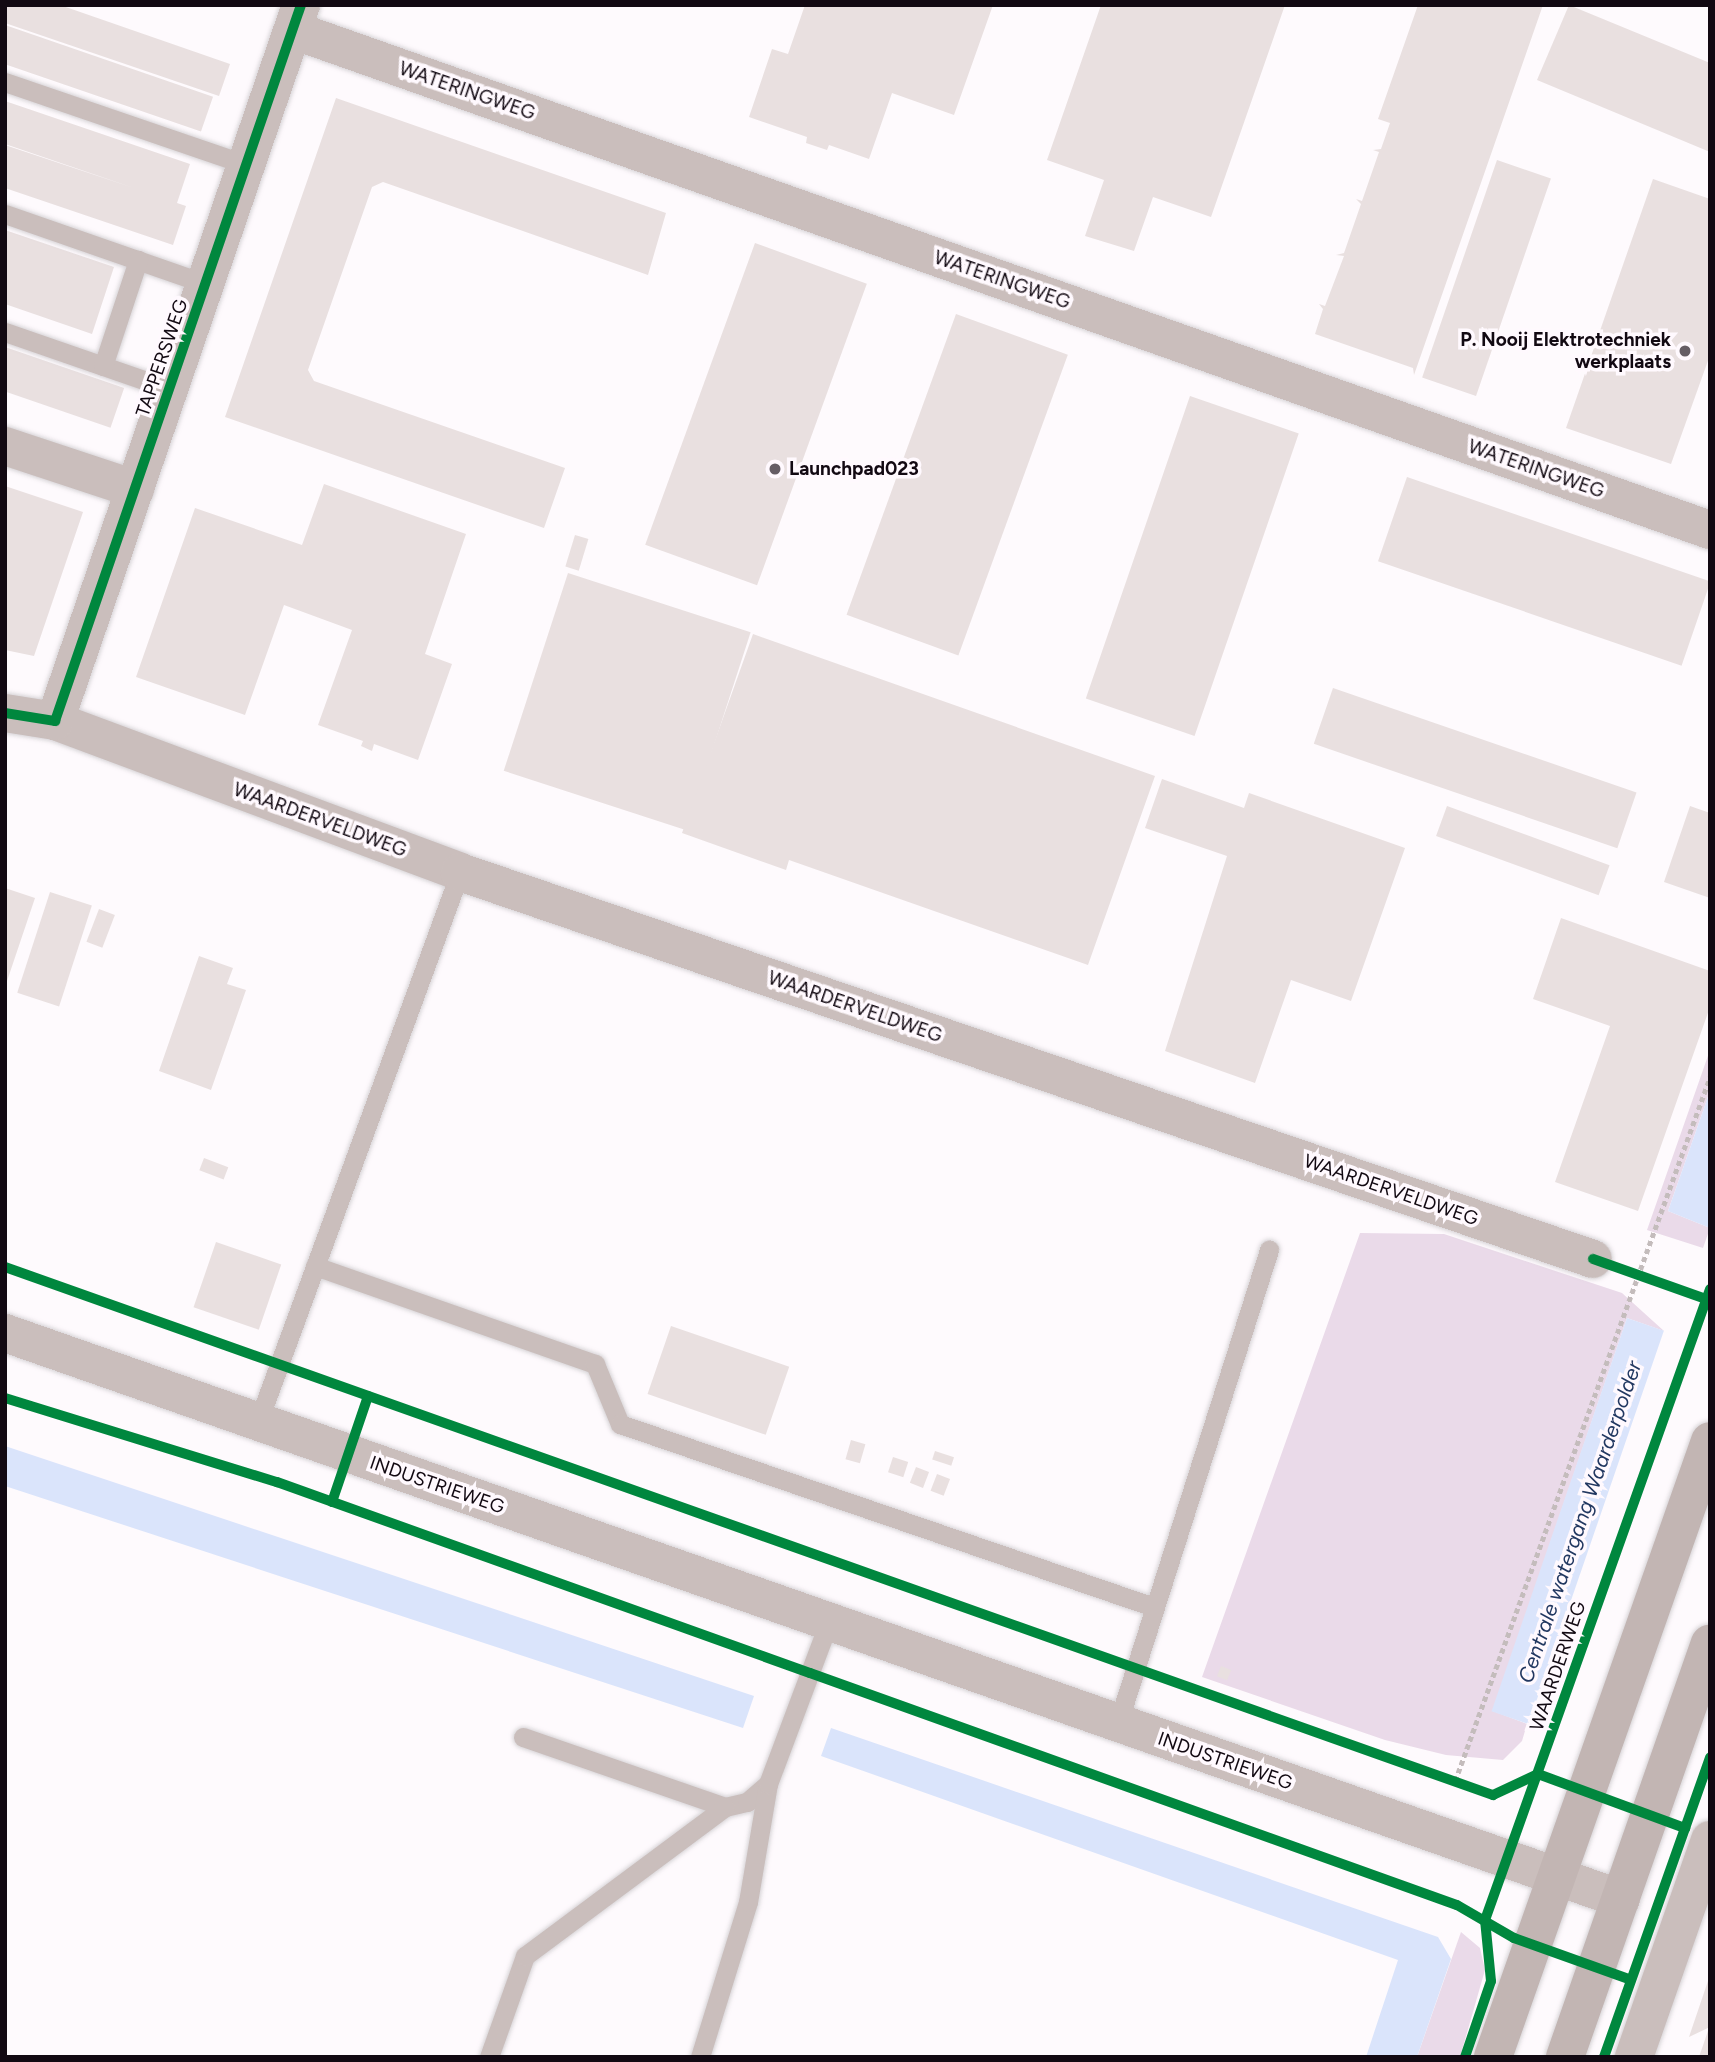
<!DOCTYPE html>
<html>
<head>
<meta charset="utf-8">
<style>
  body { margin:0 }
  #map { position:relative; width:1715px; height:2062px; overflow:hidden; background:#fefafd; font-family:Figtree,sans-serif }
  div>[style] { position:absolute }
  .green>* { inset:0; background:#eadae9 }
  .water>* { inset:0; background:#dae4fb; transform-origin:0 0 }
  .building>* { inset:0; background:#e9e0e0; transform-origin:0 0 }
  .path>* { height:4.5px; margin-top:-2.25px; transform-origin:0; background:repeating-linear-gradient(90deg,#c4bcbc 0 5px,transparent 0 8.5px) }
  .roads { filter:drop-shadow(0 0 2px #d7d4d7) drop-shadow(0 0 2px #d7d4d7) }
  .service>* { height:19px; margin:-9.5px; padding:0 9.5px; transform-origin:9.5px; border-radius:9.5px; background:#cabebc }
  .minor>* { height:38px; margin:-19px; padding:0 19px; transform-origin:19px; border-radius:19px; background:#cabebc }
  .tertiary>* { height:38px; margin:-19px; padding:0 19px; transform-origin:19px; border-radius:19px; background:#cabebc }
  .primary>* { height:38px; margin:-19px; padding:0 19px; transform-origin:19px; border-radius:19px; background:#c2b5b3 }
  .cycleway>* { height:10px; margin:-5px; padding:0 5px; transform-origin:5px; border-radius:5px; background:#00873e }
  .dots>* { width:19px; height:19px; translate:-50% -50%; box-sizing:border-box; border:4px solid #fff9fe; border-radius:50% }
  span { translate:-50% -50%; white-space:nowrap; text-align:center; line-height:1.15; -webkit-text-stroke:7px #fff9fe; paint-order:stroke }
  .street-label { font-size:19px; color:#120912 }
  .poi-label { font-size:19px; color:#120912; font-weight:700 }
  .right { translate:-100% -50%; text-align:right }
  .left { translate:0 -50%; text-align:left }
  .water-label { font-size:21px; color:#223861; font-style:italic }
  .frame { position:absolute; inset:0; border:7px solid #120912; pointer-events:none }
</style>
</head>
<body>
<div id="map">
  <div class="green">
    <i style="clip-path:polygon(1710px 1050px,1710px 1091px,1668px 1211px,1710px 1228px,1703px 1248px,1647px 1230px)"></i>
    <i style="clip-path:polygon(1360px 1233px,1444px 1234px,1622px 1293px,1664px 1331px,1627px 1318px,1493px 1711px,1527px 1724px,1522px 1741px,1503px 1760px,1446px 1755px,1385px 1740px,1202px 1677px)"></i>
    <i style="clip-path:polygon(1461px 1932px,1480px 1948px,1485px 1970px,1460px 2057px,1417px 2057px)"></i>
  </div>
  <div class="water">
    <i style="clip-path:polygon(1710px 1091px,1710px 1228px,1668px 1211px)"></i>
    <i style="left:1627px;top:1318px;width:39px;height:416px;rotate:19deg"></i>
    <i style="clip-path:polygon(5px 1446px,512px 1615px,754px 1696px,743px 1728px,5px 1486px)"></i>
    <i style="clip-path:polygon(831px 1728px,1438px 1937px,1451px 1959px,1417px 2057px,1366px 2057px,1398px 1960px,821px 1756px)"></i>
  </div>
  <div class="building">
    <i style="clip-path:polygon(5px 5px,60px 5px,230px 64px,219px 96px,5px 23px)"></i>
    <i style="clip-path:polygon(805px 5px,993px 5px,954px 115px,892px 93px,869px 159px,829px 145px,827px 150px,806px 143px,807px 137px,749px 117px,772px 49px,788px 54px)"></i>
    <i style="clip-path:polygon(1101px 5px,1285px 5px,1211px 217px,1153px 197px,1134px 251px,1085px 236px,1104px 180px,1047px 160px)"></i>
    <i style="clip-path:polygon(1418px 5px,1543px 5px,1414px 375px,1413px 368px,1315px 334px,1323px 309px,1319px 304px,1325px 306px,1344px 256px,1336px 255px,1344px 253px,1361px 204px,1356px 199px,1362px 201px,1379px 152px,1373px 150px,1381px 149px,1390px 123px,1378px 119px)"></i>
    <i style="clip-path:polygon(1569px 5px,1710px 63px,1710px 152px,1537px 80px)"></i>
    <i style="left:5px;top:25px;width:220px;height:37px;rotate:19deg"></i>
    <i style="clip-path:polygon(336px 98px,666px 213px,648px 275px,383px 182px,372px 187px,308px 370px,314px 381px,565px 468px,544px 528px,225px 417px)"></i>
    <i style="clip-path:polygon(5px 101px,190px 164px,177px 203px,186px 206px,173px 245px,5px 188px,5px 145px,134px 188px,5px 144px)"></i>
    <i style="left:1497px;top:160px;width:57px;height:230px;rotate:19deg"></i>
    <i style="clip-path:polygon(1653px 179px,1710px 199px,1710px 355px,1671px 464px,1566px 428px)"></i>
    <i style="clip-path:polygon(5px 230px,114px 267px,92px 334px,5px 304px)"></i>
    <i style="left:755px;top:243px;width:119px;height:321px;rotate:20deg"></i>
    <i style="left:956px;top:314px;width:119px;height:320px;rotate:20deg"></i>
    <i style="left:5px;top:347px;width:126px;height:42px;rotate:19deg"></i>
    <i style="left:1190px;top:396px;width:115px;height:320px;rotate:19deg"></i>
    <i style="left:1407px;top:477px;width:321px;height:89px;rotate:19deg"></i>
    <i style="clip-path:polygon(324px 484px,466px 534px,425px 654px,452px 664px,418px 760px,374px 744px,372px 751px,361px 746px,363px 741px,318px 725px,352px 630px,284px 605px,245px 715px,136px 677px,195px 508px,302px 545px)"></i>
    <i style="clip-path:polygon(5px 486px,83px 512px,34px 656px,5px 650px)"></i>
    <i style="left:575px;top:535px;width:14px;height:33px;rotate:17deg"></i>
    <i style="left:568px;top:573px;width:192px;height:208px;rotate:18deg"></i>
    <i style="clip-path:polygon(753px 634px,1155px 776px,1088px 965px,789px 860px,786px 870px,682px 833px)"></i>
    <i style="left:1333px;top:688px;width:321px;height:59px;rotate:19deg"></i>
    <i style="clip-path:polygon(1162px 779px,1244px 808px,1249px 793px,1405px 848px,1351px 1001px,1291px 980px,1255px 1083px,1165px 1051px,1227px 856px,1145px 828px)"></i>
    <i style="left:1447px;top:806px;width:173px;height:32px;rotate:20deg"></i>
    <i style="clip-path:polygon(1690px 806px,1710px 813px,1710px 898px,1664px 882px)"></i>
    <i style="clip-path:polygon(5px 888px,35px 898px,6px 984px,5px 984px)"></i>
    <i style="left:50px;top:892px;width:44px;height:106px;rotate:18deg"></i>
    <i style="left:99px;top:909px;width:17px;height:35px;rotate:21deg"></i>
    <i style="clip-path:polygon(1561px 918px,1710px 971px,1710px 1007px,1638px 1211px,1555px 1182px,1610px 1026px,1533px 999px)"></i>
    <i style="clip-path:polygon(199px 956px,233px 968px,227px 984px,246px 990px,211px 1090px,159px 1071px)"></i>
    <i style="left:204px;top:1158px;width:26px;height:13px;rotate:21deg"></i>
    <i style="left:216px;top:1242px;width:69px;height:69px;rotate:19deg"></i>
    <i style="left:671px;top:1326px;width:125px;height:72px;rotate:19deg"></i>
    <i style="left:851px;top:1440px;width:15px;height:20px;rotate:16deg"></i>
    <i style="left:935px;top:1451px;width:20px;height:9px;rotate:18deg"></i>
    <i style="left:893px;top:1457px;width:16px;height:16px;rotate:18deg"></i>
    <i style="left:916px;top:1467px;width:14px;height:17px;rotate:21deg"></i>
    <i style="left:937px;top:1474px;width:14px;height:18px;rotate:21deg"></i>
    <i style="left:1221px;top:1666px;width:11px;height:11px;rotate:22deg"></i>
    <i style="clip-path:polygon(1709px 1978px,1710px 2027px,1689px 2037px)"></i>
    <i style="clip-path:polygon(1709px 2028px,1710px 2057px,1699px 2057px)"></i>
  </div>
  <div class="path">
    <i style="left:1455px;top:1781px;width:749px;rotate:-70.09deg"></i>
  </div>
  <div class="roads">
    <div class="service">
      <i style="left:5px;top:82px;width:256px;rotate:18.9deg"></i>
      <i style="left:5px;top:214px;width:213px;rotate:19.2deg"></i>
      <i style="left:5px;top:332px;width:175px;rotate:19.1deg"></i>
      <i style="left:103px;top:366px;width:112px;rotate:-71.7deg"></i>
      <i style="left:315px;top:1266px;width:297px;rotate:19.3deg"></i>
      <i style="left:595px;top:1364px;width:65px;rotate:67.4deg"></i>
      <i style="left:620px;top:1424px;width:564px;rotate:18.92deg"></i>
      <i style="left:258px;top:1422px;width:586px;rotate:-69.83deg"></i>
      <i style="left:1118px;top:1723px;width:497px;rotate:-72.3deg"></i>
      <i style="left:523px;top:1737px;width:214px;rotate:19.1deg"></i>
      <i style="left:725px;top:1807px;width:23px;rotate:-13deg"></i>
      <i style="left:747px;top:1802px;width:28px;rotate:-41deg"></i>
      <i style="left:489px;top:2057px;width:107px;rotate:-70.4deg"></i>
      <i style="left:525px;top:1956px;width:249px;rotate:-36.7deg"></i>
      <i style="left:700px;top:2057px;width:162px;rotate:-72.8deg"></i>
      <i style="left:748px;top:1902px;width:120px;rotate:-80.4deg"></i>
      <i style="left:768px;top:1784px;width:173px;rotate:-69.4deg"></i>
    </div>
    <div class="minor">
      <i style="left:293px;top:30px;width:1503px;rotate:19.44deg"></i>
      <i style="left:5px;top:446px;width:137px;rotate:18.3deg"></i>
      <i style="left:5px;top:713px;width:51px;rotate:9.1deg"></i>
      <i style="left:55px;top:721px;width:432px;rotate:20.4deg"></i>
      <i style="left:460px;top:872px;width:1197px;rotate:18.86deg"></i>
      <i style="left:55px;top:721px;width:757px;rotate:-71.04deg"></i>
      <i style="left:1634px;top:2057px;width:230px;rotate:-70.7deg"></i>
    </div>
    <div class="tertiary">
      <i style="left:5px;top:1333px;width:1712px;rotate:19.3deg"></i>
    </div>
    <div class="primary">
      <i style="left:1493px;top:2057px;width:653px;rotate:-70.59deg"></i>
      <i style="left:1565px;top:2057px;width:438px;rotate:-70.7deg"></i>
    </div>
  </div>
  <div class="cycleway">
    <i style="left:5px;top:713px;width:51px;rotate:9.1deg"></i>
    <i style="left:55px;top:721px;width:757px;rotate:-71.04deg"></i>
    <i style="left:1593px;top:1259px;width:120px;rotate:19.5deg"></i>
    <i style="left:5px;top:1267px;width:1579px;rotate:19.54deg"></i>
    <i style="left:1493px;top:1795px;width:50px;rotate:-25deg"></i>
    <i style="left:1538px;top:1774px;width:157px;rotate:20.2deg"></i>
    <i style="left:5px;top:1398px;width:285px;rotate:17.2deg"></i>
    <i style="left:277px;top:1482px;width:566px;rotate:19.72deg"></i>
    <i style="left:810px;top:1673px;width:687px;rotate:19.73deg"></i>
    <i style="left:1457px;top:1905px;width:66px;rotate:30.1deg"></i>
    <i style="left:1514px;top:1938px;width:124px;rotate:19.7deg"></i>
    <i style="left:332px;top:1502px;width:112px;rotate:-71.2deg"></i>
    <i style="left:1465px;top:2057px;width:80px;rotate:-71.1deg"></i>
    <i style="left:1491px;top:1981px;width:61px;rotate:-95.6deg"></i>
    <i style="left:1485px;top:1920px;width:670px;rotate:-70.37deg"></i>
    <i style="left:1604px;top:2057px;width:318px;rotate:-70.5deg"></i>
  </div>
  <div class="dots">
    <i style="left:1685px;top:351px;background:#655d64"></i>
    <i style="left:775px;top:469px;background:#655d64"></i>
  </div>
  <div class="street-label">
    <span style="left:467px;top:91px;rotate:19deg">WATERINGWEG</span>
    <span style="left:1002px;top:280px;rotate:19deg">WATERINGWEG</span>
    <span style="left:162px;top:358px;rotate:-71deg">TAPPERSWEG</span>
    <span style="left:1536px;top:469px;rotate:19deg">WATERINGWEG</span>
    <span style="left:320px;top:820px;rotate:20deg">WAARDERVELDWEG</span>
    <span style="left:855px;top:1007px;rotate:19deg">WAARDERVELDWEG</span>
    <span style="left:1391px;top:1190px;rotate:19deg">WAARDERVELDWEG</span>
    <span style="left:437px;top:1485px;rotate:19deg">INDUSTRIEWEG</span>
    <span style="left:1558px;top:1666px;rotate:-71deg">WAARDERWEG</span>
    <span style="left:1225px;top:1761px;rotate:19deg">INDUSTRIEWEG</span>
  </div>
  <div class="poi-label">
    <span class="right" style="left:1671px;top:351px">P. Nooij Elektrotechniek<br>werkplaats</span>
    <span class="left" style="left:789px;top:469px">Launchpad023</span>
  </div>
  <div class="water-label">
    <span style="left:1580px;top:1522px;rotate:-71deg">Centrale watergang Waarderpolder</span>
  </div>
  <div class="frame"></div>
</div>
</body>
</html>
